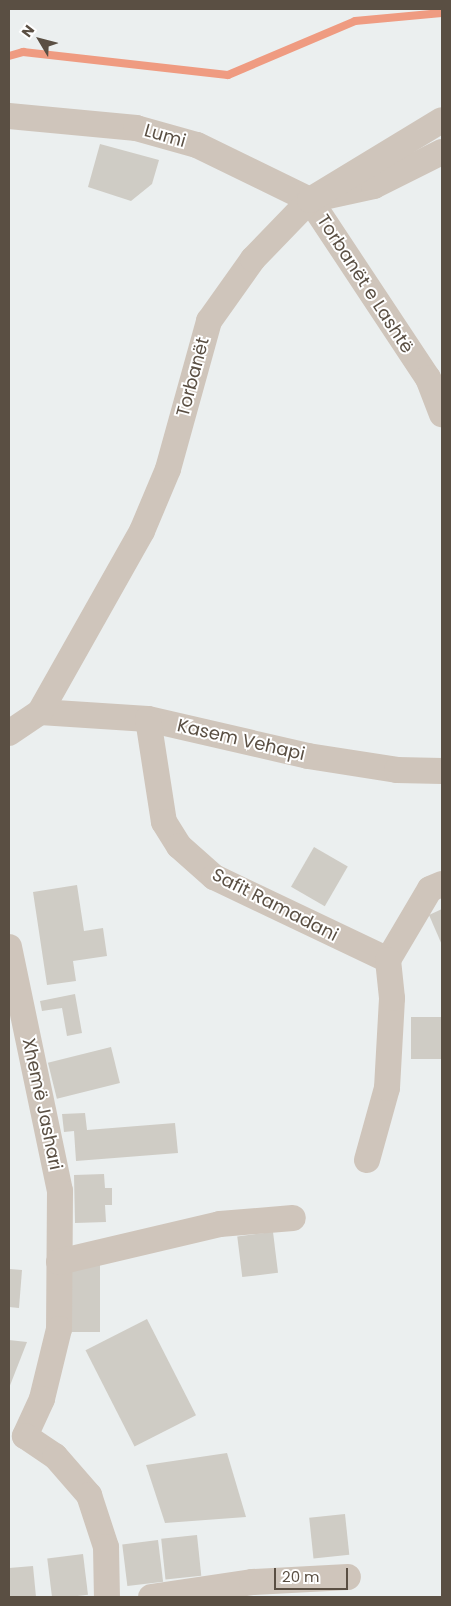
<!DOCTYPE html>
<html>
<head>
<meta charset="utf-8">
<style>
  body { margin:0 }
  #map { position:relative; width:451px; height:1606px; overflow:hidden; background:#ebefef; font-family:Poppins,sans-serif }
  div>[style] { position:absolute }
  .stream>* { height:8px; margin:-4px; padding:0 4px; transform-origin:4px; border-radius:4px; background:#ef9b81 }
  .building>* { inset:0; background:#cfccc5; transform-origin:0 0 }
  .minor>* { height:26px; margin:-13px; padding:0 13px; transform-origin:13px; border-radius:13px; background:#cfc5bb }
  span { translate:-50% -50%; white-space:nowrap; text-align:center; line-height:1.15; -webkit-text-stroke:4px #fff; paint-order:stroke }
  .street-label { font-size:18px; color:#5a4f43 }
  .frame { position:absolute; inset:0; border:10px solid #5a4f43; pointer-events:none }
  .north { position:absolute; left:15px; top:15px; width:50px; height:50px; -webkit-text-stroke:4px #fff; paint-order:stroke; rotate:307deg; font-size:14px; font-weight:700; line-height:20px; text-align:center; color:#5a4f43 }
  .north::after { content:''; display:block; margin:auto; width:18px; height:22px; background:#5a4f43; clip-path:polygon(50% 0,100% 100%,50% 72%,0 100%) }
  .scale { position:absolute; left:274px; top:1568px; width:74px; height:22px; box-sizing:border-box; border:2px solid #5a4f43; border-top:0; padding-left:6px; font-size:15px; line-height:18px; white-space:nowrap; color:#5a4f43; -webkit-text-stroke:4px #fff; paint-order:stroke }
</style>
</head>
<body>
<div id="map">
  <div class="stream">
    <i style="left:9px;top:56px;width:15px;rotate:-16deg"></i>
    <i style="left:23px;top:52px;width:206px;rotate:6.4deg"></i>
    <i style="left:228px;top:75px;width:138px;rotate:-23deg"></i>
    <i style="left:355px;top:21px;width:87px;rotate:-5.3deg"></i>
  </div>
  <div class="building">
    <i style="clip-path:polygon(100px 144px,159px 160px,152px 184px,131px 201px,88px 187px)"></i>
    <i style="left:314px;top:847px;width:39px;height:46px;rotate:30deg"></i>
    <i style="clip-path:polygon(77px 885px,84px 931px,103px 928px,107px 956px,73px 961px,76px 981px,47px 985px,33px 892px)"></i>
    <i style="clip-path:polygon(442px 909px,442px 945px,429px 915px)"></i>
    <i style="clip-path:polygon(75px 994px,82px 1033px,67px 1036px,62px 1008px,42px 1011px,40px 1001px)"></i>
    <i style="left:442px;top:1017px;width:42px;height:31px;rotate:90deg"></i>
    <i style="left:111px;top:1047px;width:37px;height:65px;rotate:76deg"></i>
    <i style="clip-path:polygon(85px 1113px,87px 1130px,175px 1123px,178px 1153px,76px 1161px,74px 1131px,64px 1132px,62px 1114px)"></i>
    <i style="clip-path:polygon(104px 1174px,105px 1188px,112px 1188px,112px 1205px,105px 1205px,106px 1222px,75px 1223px,74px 1175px)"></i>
    <i style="left:273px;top:1232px;width:41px;height:36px;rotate:83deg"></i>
    <i style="left:70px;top:1265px;width:30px;height:67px"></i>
    <i style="clip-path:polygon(9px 1269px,22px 1270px,19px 1308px,9px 1307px)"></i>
    <i style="left:147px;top:1319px;width:108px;height:69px;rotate:63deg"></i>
    <i style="clip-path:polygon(9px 1340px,27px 1342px,9px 1388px)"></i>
    <i style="clip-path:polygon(227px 1453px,246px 1517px,165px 1523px,146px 1465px)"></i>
    <i style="left:345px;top:1514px;width:41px;height:36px;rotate:84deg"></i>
    <i style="left:197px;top:1535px;width:41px;height:36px;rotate:84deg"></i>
    <i style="left:158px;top:1540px;width:42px;height:36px;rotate:83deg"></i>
    <i style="left:83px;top:1554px;width:41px;height:36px;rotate:83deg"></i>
    <i style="clip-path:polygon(33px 1566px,36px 1597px,9px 1597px,9px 1568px)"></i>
  </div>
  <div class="minor">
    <i style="left:9px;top:116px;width:128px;rotate:5.4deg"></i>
    <i style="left:136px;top:128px;width:63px;rotate:15.6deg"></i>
    <i style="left:197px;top:145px;width:126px;rotate:26deg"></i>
    <i style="left:328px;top:196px;width:47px;rotate:-12.3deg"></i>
    <i style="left:374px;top:186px;width:76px;rotate:-26.6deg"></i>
    <i style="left:310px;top:200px;width:214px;rotate:56.5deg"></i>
    <i style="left:428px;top:378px;width:39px;rotate:69deg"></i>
    <i style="left:40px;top:712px;width:108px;rotate:3.7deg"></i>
    <i style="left:148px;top:719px;width:164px;rotate:13deg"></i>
    <i style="left:308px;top:756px;width:90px;rotate:8.9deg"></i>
    <i style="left:397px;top:770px;width:45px;rotate:1.3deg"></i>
    <i style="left:148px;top:719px;width:104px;rotate:81.2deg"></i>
    <i style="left:164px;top:822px;width:28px;rotate:58deg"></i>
    <i style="left:179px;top:846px;width:47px;rotate:41.5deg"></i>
    <i style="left:214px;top:877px;width:193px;rotate:25.5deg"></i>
    <i style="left:388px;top:960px;width:82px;rotate:-59.4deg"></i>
    <i style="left:430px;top:889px;width:13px;rotate:-23deg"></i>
    <i style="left:9px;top:733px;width:37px;rotate:-34deg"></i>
    <i style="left:40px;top:712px;width:208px;rotate:-60.6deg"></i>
    <i style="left:142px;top:531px;width:67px;rotate:-67.2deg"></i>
    <i style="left:168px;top:469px;width:154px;rotate:-74.5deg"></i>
    <i style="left:209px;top:321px;width:76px;rotate:-54.6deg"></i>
    <i style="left:253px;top:259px;width:82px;rotate:-46deg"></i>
    <i style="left:310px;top:200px;width:154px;rotate:-31.2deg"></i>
    <i style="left:9px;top:947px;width:249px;rotate:78.2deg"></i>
    <i style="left:60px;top:1191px;width:138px;rotate:90.4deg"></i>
    <i style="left:59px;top:1329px;width:72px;rotate:103.7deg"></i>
    <i style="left:42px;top:1399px;width:41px;rotate:114.7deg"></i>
    <i style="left:367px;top:1160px;width:75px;rotate:-74.5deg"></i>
    <i style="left:387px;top:1088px;width:90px;rotate:-86.8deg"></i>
    <i style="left:392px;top:998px;width:38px;rotate:-96deg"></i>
    <i style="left:59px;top:1262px;width:165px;rotate:-13.3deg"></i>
    <i style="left:220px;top:1224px;width:73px;rotate:-4.7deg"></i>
    <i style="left:25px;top:1436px;width:36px;rotate:34deg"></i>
    <i style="left:55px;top:1456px;width:52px;rotate:48.9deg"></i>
    <i style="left:89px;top:1495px;width:55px;rotate:71.9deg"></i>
    <i style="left:106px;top:1547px;width:50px;rotate:88.9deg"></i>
    <i style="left:151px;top:1597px;width:102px;rotate:-8.4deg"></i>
    <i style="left:252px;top:1582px;width:96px;rotate:-3deg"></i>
  </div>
  <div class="street-label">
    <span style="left:165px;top:136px;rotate:16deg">Lumi</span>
    <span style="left:365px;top:284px;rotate:57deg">Torbanët e Lashtë</span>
    <span style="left:193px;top:377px;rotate:-75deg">Torbanët</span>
    <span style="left:241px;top:740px;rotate:13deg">Kasem Vehapi</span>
    <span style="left:275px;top:905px;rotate:27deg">Safit Ramadani</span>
    <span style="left:42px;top:1104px;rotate:78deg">Xhemë Jashari</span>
  </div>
  <div class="frame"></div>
  <div class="north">N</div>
  <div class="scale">20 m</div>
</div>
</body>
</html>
